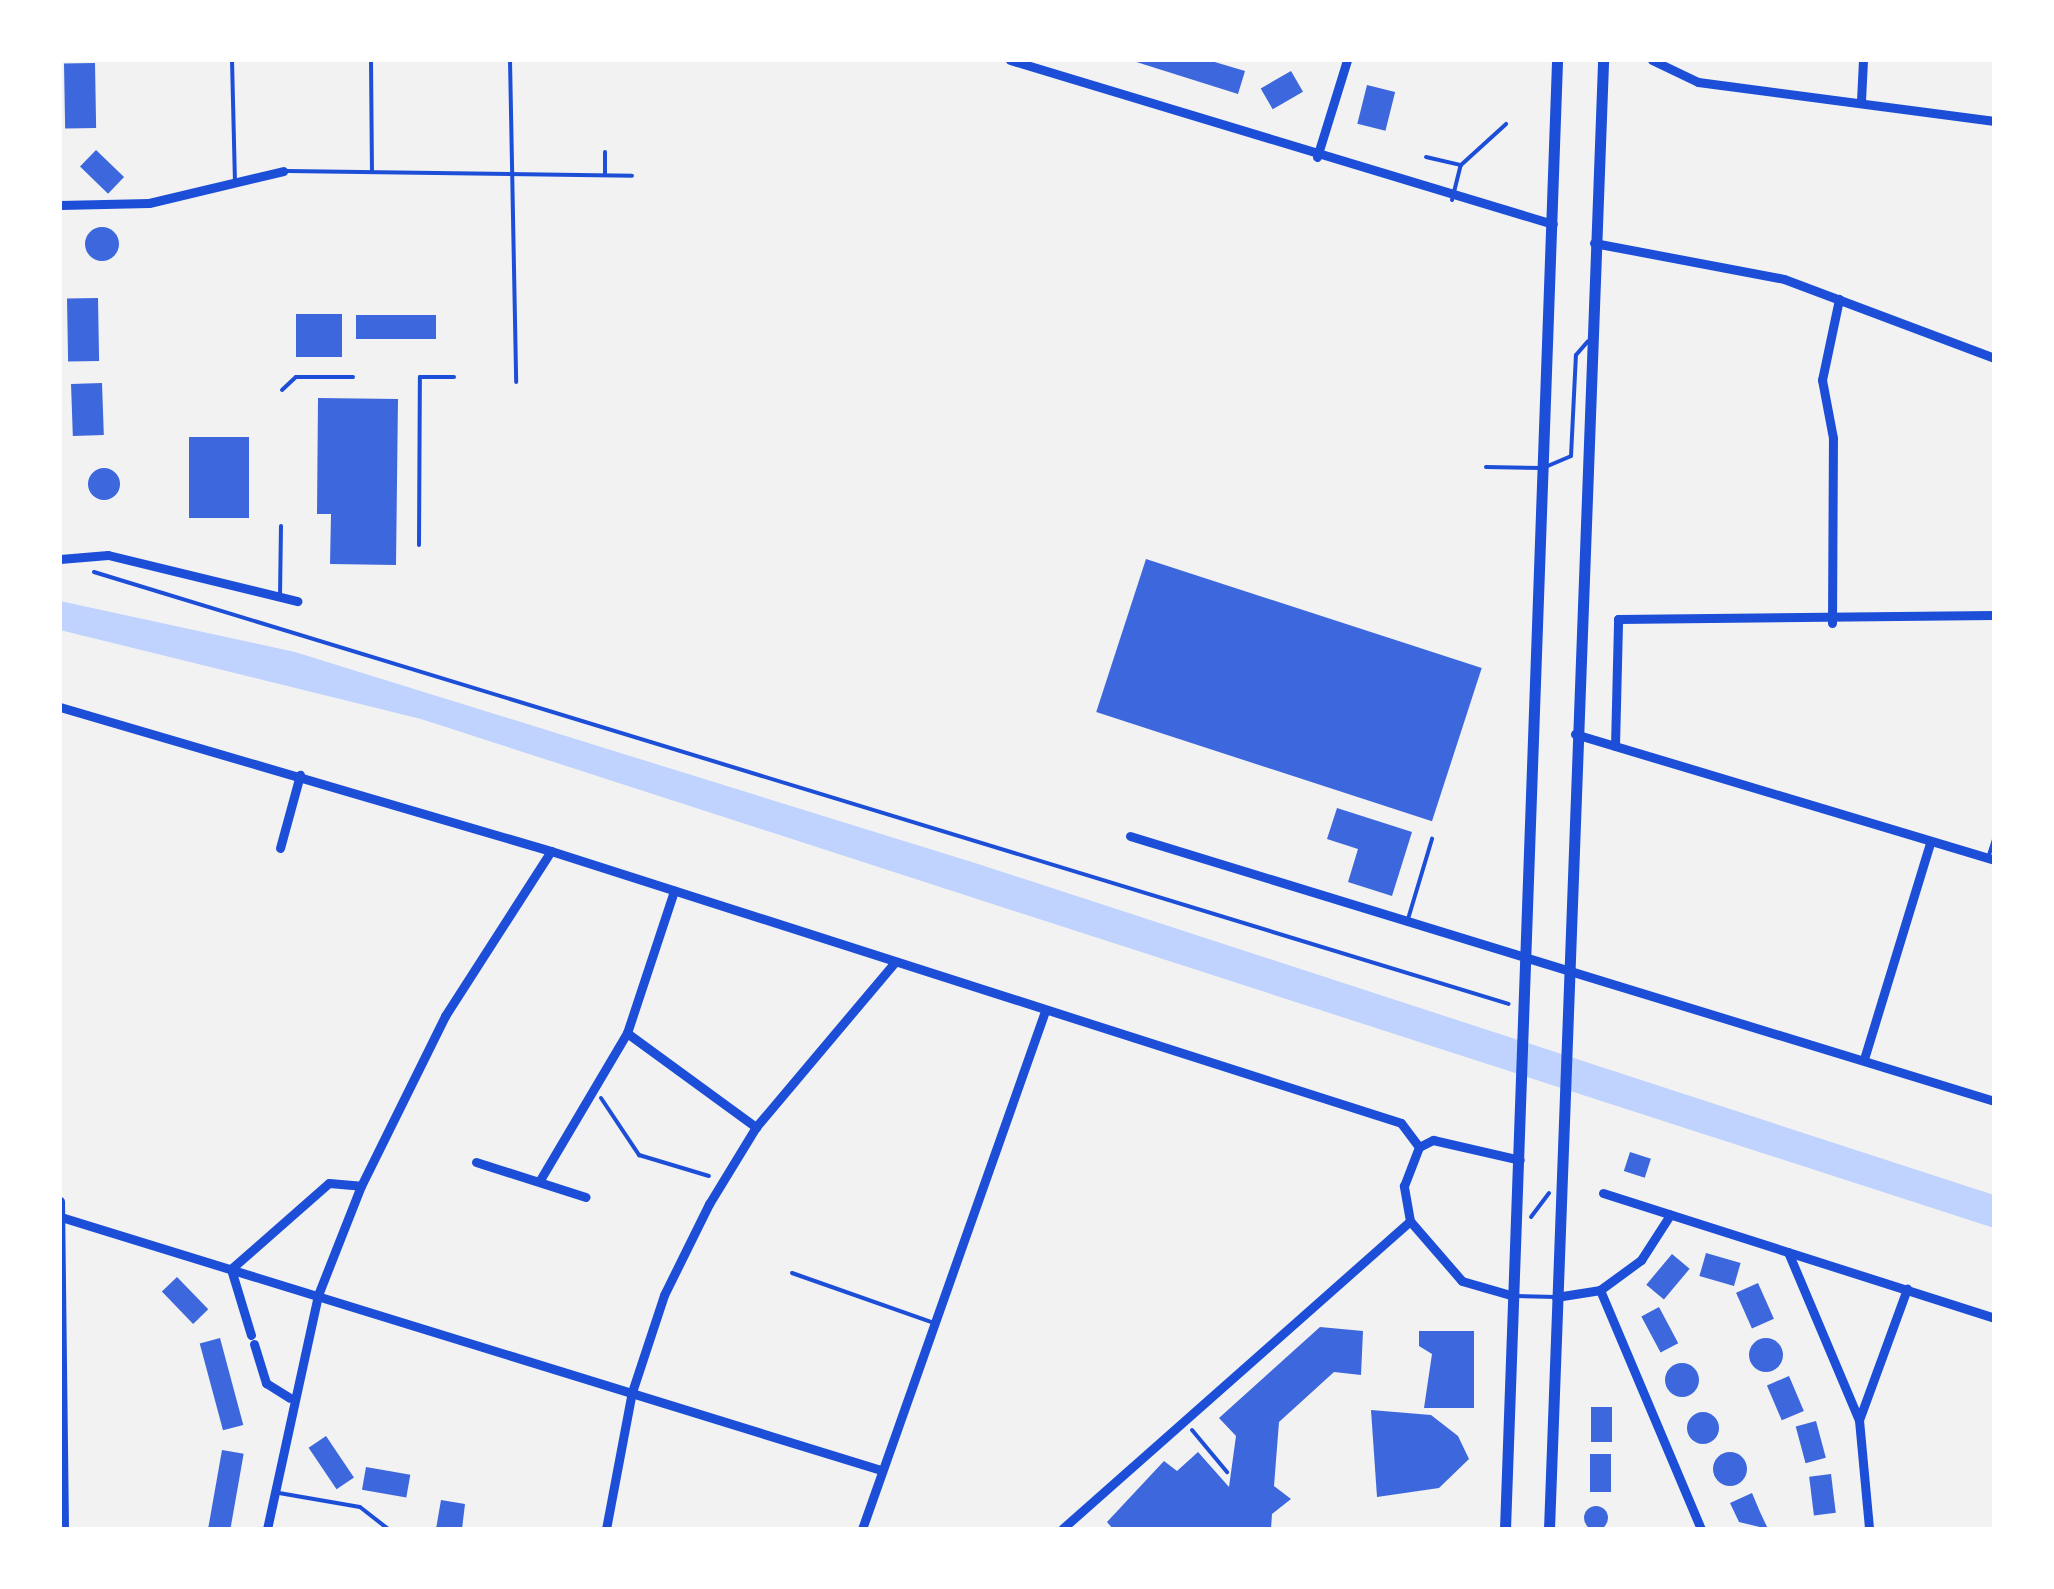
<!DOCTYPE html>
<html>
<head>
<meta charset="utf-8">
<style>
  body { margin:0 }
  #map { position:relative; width:2054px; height:1589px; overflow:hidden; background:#f2f2f2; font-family:Rubik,sans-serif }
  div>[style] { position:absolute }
  .water>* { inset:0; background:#bfd3fe }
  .building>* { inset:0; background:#3d67dc; transform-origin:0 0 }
  .round { border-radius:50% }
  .path>* { height:4px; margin:-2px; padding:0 2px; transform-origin:2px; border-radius:2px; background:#1d4ed8 }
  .service>* { height:4px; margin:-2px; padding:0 2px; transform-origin:2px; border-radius:2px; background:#1d4ed8 }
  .minor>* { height:9px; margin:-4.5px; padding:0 4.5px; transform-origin:4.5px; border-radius:4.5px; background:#1d4ed8 }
  .tertiary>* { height:11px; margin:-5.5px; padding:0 5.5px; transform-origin:5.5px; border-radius:5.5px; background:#1d4ed8 }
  span { translate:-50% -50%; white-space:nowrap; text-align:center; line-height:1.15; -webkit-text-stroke:10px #fff; paint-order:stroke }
  .frame { position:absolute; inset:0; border:62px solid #fff; pointer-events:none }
</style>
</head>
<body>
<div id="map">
  <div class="water">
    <i style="clip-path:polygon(60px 601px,295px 652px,975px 863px,1994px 1195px,1994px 1228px,421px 719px,60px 630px)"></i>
  </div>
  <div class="building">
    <i style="clip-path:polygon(1130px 60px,1208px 60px,1245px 71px,1238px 94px)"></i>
    <i style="left:95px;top:63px;width:65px;height:31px;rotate:89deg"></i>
    <i style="left:1291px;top:71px;width:24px;height:35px;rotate:60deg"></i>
    <i style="left:1367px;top:85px;width:29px;height:40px;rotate:14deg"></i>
    <i style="left:96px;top:150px;width:39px;height:23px;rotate:44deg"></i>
    <i class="round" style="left:85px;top:227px;width:34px;height:34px"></i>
    <i style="left:98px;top:298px;width:63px;height:31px;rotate:89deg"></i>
    <i style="left:296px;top:314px;width:46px;height:43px"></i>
    <i style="left:436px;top:315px;width:24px;height:80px;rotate:90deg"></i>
    <i style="left:102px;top:383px;width:52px;height:31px;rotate:88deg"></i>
    <i style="clip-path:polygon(318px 398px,398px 399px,396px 565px,330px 564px,331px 514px,317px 514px)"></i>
    <i style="left:189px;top:437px;width:60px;height:81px"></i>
    <i class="round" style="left:88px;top:468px;width:32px;height:32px"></i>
    <i style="left:1146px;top:559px;width:353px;height:161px;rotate:18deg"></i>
    <i style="clip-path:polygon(1337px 808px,1412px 832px,1392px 896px,1348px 882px,1358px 849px,1327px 839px)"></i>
    <i style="left:1630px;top:1152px;width:22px;height:20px;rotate:18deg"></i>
    <i style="left:1706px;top:1253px;width:36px;height:24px;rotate:16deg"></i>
    <i style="left:1672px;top:1254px;width:23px;height:40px;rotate:40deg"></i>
    <i style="left:177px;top:1277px;width:45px;height:21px;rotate:46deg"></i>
    <i style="left:1758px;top:1283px;width:39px;height:24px;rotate:66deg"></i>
    <i style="left:1659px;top:1307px;width:41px;height:20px;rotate:62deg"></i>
    <i style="clip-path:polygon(1320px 1327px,1363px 1331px,1361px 1375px,1334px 1372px,1279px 1422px,1274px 1486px,1291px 1499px,1272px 1514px,1271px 1529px,1113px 1529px,1107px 1522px,1164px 1461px,1177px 1471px,1198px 1452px,1229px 1487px,1236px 1436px,1219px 1418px)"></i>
    <i style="clip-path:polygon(1419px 1331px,1474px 1331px,1474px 1408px,1424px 1408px,1432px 1354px,1419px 1346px)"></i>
    <i style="left:220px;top:1338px;width:90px;height:21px;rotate:75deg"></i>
    <i class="round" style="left:1749px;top:1338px;width:34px;height:34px"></i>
    <i class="round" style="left:1665px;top:1363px;width:34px;height:34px"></i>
    <i style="left:1789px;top:1376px;width:38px;height:24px;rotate:67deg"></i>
    <i style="left:1591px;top:1407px;width:21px;height:35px"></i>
    <i style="clip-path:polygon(1371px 1410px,1431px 1415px,1458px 1436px,1469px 1459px,1439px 1488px,1377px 1497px)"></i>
    <i class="round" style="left:1687px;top:1412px;width:32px;height:32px"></i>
    <i style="left:1816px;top:1421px;width:38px;height:21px;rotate:75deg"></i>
    <i style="left:326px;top:1436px;width:50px;height:21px;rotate:56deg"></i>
    <i style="left:222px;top:1450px;width:22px;height:80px;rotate:10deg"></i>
    <i class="round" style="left:1713px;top:1452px;width:34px;height:34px"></i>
    <i style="left:1590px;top:1454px;width:21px;height:38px"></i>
    <i style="left:366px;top:1467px;width:45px;height:23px;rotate:10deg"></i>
    <i style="left:1831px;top:1474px;width:39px;height:22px;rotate:83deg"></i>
    <i style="clip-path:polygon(1752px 1493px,1760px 1512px,1768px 1529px,1739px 1522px,1730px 1503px)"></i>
    <i style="clip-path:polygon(441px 1500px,465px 1504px,462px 1529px,436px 1529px)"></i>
    <i class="round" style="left:1584px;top:1506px;width:24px;height:24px"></i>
  </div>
  <div class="path">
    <i style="left:94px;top:572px;width:1479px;rotate:16.98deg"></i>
    <i style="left:601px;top:1098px;width:69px;rotate:56.3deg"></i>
    <i style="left:639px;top:1155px;width:73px;rotate:16.7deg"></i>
    <i style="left:1531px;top:1217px;width:30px;rotate:-53deg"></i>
    <i style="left:1192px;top:1430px;width:55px;rotate:50.2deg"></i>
  </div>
  <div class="service">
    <i style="left:232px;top:60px;width:121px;rotate:88.6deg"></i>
    <i style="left:371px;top:60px;width:110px;rotate:89.5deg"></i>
    <i style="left:510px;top:60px;width:322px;rotate:88.9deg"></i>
    <i style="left:605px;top:152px;width:22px;rotate:90deg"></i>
    <i style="left:1426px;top:157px;width:36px;rotate:13deg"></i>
    <i style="left:287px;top:171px;width:345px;rotate:0.8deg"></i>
    <i style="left:1452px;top:200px;width:36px;rotate:-76deg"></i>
    <i style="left:1461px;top:165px;width:61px;rotate:-42.3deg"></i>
    <i style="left:282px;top:390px;width:19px;rotate:-43deg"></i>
    <i style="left:296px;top:377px;width:57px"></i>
    <i style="left:1486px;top:467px;width:57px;rotate:1deg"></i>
    <i style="left:1543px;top:468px;width:30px;rotate:-23deg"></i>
    <i style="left:1571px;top:456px;width:101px;rotate:-87.2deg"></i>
    <i style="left:1576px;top:355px;width:18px;rotate:-49deg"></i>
    <i style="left:419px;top:545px;width:168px;rotate:-89.7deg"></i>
    <i style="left:420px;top:377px;width:34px"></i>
    <i style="left:280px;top:597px;width:71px;rotate:-89.2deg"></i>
    <i style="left:1988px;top:858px;width:20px;rotate:-72deg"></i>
    <i style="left:1408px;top:919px;width:84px;rotate:-73.3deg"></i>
    <i style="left:792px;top:1273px;width:151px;rotate:19.4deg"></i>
    <i style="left:1516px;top:1296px;width:40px;rotate:1.4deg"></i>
    <i style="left:279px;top:1493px;width:82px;rotate:9.8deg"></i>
    <i style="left:360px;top:1507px;width:36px;rotate:38deg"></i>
  </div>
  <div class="minor">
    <i style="left:1010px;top:60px;width:567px;rotate:16.81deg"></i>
    <i style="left:1652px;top:60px;width:51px;rotate:25.6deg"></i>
    <i style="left:1698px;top:82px;width:299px;rotate:7.5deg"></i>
    <i style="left:1861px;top:101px;width:41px;rotate:-87.2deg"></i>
    <i style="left:1317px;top:157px;width:102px;rotate:-72.8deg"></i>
    <i style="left:60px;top:205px;width:89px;rotate:-1.3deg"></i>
    <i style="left:149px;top:203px;width:138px;rotate:-13.4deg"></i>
    <i style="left:1594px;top:243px;width:193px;rotate:10.7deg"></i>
    <i style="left:1784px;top:279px;width:224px;rotate:20.6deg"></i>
    <i style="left:60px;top:559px;width:48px;rotate:-4.8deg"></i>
    <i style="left:108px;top:555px;width:195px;rotate:13.7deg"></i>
    <i style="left:1832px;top:623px;width:185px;rotate:-89.7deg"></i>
    <i style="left:1833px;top:438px;width:59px;rotate:-100.7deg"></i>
    <i style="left:1822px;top:380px;width:83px;rotate:-78.1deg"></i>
    <i style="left:60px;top:707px;width:512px;rotate:16.35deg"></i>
    <i style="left:551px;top:851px;width:892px;rotate:17.74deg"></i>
    <i style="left:1401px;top:1123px;width:30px;rotate:53deg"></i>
    <i style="left:1419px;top:1147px;width:16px;rotate:-27deg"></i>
    <i style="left:1433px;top:1140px;width:89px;rotate:12.9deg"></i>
    <i style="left:1575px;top:734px;width:438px;rotate:16.7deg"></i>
    <i style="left:1615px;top:746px;width:127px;rotate:-88.6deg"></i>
    <i style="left:1618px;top:619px;width:376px;rotate:-0.6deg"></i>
    <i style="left:1130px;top:836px;width:904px;rotate:17.05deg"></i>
    <i style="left:280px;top:848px;width:76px;rotate:-74.7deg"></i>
    <i style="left:627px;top:1033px;width:160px;rotate:36.1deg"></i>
    <i style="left:1864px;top:1059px;width:226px;rotate:-73deg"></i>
    <i style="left:476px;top:1162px;width:115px;rotate:17.7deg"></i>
    <i style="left:540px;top:1180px;width:171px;rotate:-59.4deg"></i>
    <i style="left:627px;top:1033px;width:150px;rotate:-71.7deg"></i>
    <i style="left:1603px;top:1193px;width:410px;rotate:17.7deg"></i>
    <i style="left:60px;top:1201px;width:328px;rotate:89.3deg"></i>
    <i style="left:61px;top:1217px;width:858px;rotate:17.15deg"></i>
    <i style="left:1410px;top:1221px;width:79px;rotate:49.1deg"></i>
    <i style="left:1462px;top:1281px;width:54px;rotate:16.1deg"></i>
    <i style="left:1788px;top:1252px;width:182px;rotate:67.1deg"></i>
    <i style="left:1859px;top:1420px;width:107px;rotate:84.7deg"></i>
    <i style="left:1600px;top:1290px;width:259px;rotate:67.1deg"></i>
    <i style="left:1556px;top:1297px;width:45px;rotate:-9deg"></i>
    <i style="left:1600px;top:1290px;width:51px;rotate:-36.2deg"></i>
    <i style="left:1641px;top:1260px;width:54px;rotate:-57.2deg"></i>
    <i style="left:251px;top:1335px;width:69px;rotate:-106.9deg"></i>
    <i style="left:231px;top:1269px;width:130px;rotate:-41.3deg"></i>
    <i style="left:329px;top:1183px;width:32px;rotate:5deg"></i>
    <i style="left:254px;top:1344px;width:41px;rotate:72.9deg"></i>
    <i style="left:266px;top:1383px;width:28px;rotate:32deg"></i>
    <i style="left:1859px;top:1420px;width:140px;rotate:-69.9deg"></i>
    <i style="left:267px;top:1529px;width:239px;rotate:-77.7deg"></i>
    <i style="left:318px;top:1295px;width:117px;rotate:-68.5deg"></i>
    <i style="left:361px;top:1186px;width:190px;rotate:-63.7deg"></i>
    <i style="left:445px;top:1016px;width:196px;rotate:-57.3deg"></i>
    <i style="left:606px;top:1529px;width:139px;rotate:-79.3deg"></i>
    <i style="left:632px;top:1392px;width:102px;rotate:-71.7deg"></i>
    <i style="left:664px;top:1295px;width:102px;rotate:-63.7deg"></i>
    <i style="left:709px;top:1204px;width:90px;rotate:-58.6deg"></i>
    <i style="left:756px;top:1127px;width:216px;rotate:-49.9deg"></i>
    <i style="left:862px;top:1529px;width:549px;rotate:-70.54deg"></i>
    <i style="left:1062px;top:1529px;width:465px;rotate:-41.5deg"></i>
    <i style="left:1410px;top:1221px;width:36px;rotate:-100deg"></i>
    <i style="left:1404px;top:1186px;width:42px;rotate:-69deg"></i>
  </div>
  <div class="tertiary">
    <i style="left:1505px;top:1529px;width:1470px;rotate:-87.97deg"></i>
    <i style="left:1549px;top:1529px;width:1470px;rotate:-87.89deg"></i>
  </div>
  <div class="frame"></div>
</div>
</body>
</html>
